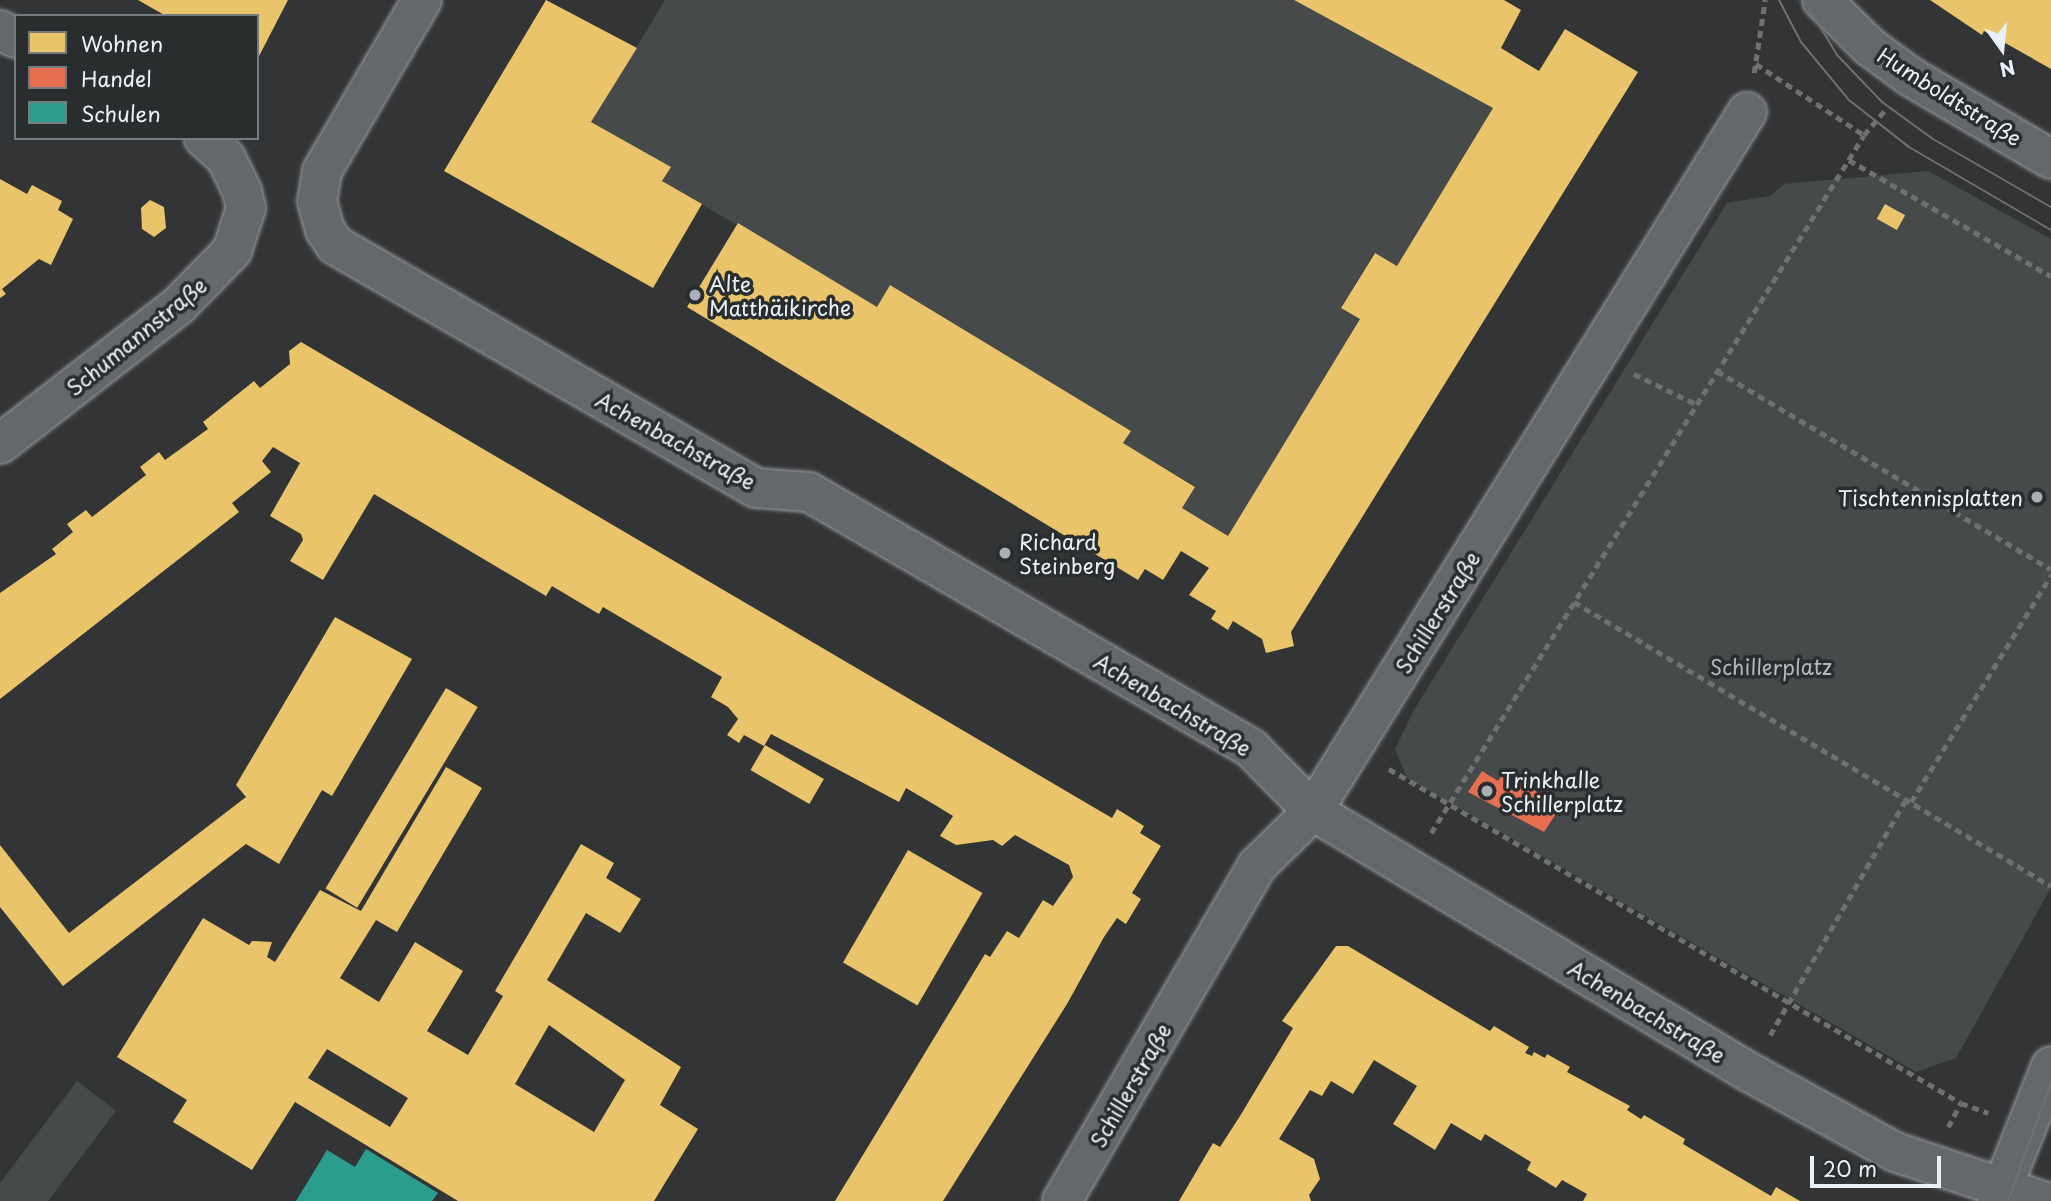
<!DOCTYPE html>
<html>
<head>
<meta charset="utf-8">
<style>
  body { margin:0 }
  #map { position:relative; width:2051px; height:1201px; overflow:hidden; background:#333435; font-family:"Playpen Sans",sans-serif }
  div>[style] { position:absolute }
  .green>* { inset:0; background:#464a4b }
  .homes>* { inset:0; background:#e9c46a; transform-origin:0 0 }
  .shops>* { inset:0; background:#e76f51 }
  .schools>* { inset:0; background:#2a9d8f }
  .path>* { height:4.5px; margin-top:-2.25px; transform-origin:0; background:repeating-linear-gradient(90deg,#6e7071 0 7px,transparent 0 12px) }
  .roads { filter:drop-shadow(0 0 2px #999b9e) drop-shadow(0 0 2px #999b9e) }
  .minor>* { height:38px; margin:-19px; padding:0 19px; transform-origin:19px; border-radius:19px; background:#64686b }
  .tram>* { height:2px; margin:-1px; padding:0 1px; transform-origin:1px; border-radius:1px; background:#6e7071 }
  .dots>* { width:19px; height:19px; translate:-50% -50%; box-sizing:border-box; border:4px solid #2a2d2e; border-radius:50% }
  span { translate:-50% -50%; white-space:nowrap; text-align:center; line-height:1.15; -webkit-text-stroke:7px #2a2d2e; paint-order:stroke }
  .street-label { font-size:21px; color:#e8f1f8 }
  .poi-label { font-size:21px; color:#e8f1f8 }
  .left { translate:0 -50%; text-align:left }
  .right { translate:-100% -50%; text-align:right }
  .park-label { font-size:21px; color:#b0b8bd }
  .legend { position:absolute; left:14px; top:14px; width:245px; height:126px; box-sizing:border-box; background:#2a2d2e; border:2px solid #767b7f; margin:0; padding:9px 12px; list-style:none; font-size:21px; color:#e8f1f8 }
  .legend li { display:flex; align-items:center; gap:14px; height:35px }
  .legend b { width:35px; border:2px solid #767b7f }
  .north { position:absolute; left:1967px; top:14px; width:70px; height:70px; -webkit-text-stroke:5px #2a2d2e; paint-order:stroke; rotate:165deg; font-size:19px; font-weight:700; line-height:28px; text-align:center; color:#e8f1f8 }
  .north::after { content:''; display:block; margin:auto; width:24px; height:32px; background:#e8f1f8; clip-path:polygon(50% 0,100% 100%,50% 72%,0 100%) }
  .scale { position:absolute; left:1810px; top:1156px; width:131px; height:32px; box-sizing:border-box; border:4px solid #e8f1f8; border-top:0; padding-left:9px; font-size:21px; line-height:24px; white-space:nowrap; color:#e8f1f8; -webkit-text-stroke:5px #2a2d2e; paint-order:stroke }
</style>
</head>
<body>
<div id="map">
  <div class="green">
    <i style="clip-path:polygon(665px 0,1294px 0,1493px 108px,1397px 266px,1374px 253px,1341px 307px,1360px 319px,1228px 536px,1182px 508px,1195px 486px,1123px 443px,1130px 430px,890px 285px,877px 307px,662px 181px,670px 168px,591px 122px)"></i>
    <i style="clip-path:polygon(1928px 171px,2051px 239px,2051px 888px,1956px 1058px,1916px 1072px,1407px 778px,1395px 749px,1414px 710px,1727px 203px,1770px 196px,1784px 184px)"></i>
    <i style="clip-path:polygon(77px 1081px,116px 1111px,48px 1201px,0 1201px,0 1183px)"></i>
  </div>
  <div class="homes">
    <i style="clip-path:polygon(138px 0,288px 0,257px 60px,257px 16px,166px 16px)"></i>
    <i style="clip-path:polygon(546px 0,637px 48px,591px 122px,671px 167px,662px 181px,702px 204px,653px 288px,444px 171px)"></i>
    <i style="clip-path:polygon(1294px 0,1504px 0,1521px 10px,1501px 48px,1539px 71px,1565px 29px,1638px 72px,1291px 632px,1294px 646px,1266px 653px,1262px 639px,1233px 621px,1228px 630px,1211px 619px,1216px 611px,1189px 595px,1209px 568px,1181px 551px,1163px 580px,1145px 569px,1138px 580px,687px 307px,738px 223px,877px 307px,890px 285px,1131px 431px,1123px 443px,1195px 487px,1182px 508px,1228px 536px,1360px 319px,1341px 308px,1375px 253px,1397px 266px,1493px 108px)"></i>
    <i style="clip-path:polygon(1930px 0,2051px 0,2051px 69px,1984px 31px,1982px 35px)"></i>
    <i style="clip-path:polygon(0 179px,27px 194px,32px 185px,62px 201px,58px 210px,73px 219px,51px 265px,39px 259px,2px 289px,6px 294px,0 298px)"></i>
    <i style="clip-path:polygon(150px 200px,164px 207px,166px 228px,154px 237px,142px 229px,141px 208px)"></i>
    <i style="left:1885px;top:204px;width:23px;height:17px;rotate:29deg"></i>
    <i style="clip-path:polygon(301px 342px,1112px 818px,1117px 809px,1144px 826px,1140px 833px,1161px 846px,1132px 893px,1141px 899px,1126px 924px,1117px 918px,1104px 937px,1067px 1004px,943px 1201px,835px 1201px,985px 954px,990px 957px,1007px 931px,1019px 938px,1043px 900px,1053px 906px,1073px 877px,1069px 865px,1015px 835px,1002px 846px,993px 840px,956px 845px,940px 836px,953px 816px,935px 805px,906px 788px,899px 802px,771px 734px,764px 746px,744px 735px,739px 743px,727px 735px,738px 719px,728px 707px,711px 697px,722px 677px,603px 607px,599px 614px,552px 586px,546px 596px,374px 494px,323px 580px,290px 561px,303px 540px,301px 534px,270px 516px,300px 463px,273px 447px,262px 461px,271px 472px,232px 503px,239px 512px,0 699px,0 593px,56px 554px,52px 549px,73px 532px,67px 524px,86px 510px,92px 517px,146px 475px,140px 467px,159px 452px,165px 460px,208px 429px,203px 422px,254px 381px,260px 388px,290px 364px,289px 351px)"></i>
    <i style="clip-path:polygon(335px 617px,412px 659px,332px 796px,322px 790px,279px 864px,246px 844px,63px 986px,0 907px,0 845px,69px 933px,246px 797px,236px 785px)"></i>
    <i style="left:446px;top:688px;width:37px;height:234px;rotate:31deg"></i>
    <i style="left:765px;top:745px;width:68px;height:29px;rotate:30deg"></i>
    <i style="clip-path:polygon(evenodd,446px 767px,482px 788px,397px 932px,376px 920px,340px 978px,379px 1002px,415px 942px,463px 971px,427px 1031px,468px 1055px,503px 996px,495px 991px,581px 844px,614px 863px,606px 878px,641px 899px,620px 933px,586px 913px,547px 980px,681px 1067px,660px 1105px,698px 1129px,654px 1201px,458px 1201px,295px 1102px,252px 1170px,173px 1122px,187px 1100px,117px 1057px,203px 918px,249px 945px,252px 941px,272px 942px,267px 957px,275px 962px,320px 890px,361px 911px,446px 767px,549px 1025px,625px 1080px,594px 1132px,515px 1084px,549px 1025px,446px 767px,327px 1049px,408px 1098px,390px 1127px,308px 1078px,327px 1049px)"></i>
    <i style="left:908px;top:850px;width:86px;height:130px;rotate:30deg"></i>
    <i style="clip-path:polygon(1336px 946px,1348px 946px,1490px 1031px,1494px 1026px,1529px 1047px,1525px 1053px,1532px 1056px,1534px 1052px,1545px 1058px,1547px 1054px,1570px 1067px,1567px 1072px,1630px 1106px,1627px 1110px,1641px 1119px,1644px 1115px,1685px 1139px,1683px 1144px,1771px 1196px,1776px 1187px,1800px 1201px,1583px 1201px,1587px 1194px,1562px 1180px,1556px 1188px,1527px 1170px,1531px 1162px,1485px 1134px,1481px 1141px,1451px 1123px,1435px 1150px,1393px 1124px,1417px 1086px,1374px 1060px,1353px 1094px,1331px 1081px,1322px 1096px,1310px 1090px,1279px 1139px,1314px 1159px,1320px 1179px,1309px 1195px,1311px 1201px,1179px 1201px,1213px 1143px,1220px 1147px,1240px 1116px,1293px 1028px,1282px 1021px)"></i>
  </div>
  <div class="shops">
    <i style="clip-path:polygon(1482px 771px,1498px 781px,1504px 772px,1561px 806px,1544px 832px,1468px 792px)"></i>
  </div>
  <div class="schools">
    <i style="clip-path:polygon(366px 1149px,438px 1193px,432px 1201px,296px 1201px,327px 1150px,355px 1167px)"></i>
  </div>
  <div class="path">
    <i style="left:1756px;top:64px;width:129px;rotate:33.3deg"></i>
    <i style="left:1754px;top:73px;width:74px;rotate:-81.4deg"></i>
    <i style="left:1849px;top:160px;width:233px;rotate:29.9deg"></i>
    <i style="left:1717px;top:371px;width:388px;rotate:30.7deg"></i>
    <i style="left:1634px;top:374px;width:69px;rotate:25.8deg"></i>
    <i style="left:1574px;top:602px;width:555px;rotate:30.77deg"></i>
    <i style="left:1389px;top:769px;width:662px;rotate:30.28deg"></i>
    <i style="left:1961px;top:1103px;width:29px;rotate:20deg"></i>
    <i style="left:1911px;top:802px;width:267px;rotate:-58.3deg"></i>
    <i style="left:1431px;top:833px;width:821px;rotate:-58.19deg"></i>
    <i style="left:1864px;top:135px;width:34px;rotate:-50deg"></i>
    <i style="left:1770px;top:1035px;width:272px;rotate:-60deg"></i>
    <i style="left:1948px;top:1127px;width:27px;rotate:-62deg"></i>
  </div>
  <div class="roads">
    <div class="minor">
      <i style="left:422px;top:0;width:198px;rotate:120.3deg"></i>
      <i style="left:322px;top:171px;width:30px;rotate:99deg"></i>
      <i style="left:317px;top:201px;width:30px;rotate:75deg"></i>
      <i style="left:325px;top:230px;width:18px;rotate:56deg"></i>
      <i style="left:335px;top:245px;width:486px;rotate:30deg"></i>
      <i style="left:756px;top:488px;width:53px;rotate:4.3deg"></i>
      <i style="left:809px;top:492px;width:511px;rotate:30.08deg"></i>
      <i style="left:1251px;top:748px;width:88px;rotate:45.5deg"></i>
      <i style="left:1313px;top:811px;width:508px;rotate:30.91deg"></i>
      <i style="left:1749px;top:1072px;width:166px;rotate:28.7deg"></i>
      <i style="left:1895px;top:1152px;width:156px;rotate:18.3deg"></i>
      <i style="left:1822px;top:0;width:67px;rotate:44.4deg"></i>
      <i style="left:1870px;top:47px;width:51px;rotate:36.2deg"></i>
      <i style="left:1911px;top:77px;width:162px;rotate:30.4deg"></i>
      <i style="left:0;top:30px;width:18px;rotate:27deg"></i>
      <i style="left:0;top:444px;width:227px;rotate:-37.8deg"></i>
      <i style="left:179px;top:305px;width:76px;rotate:-45.5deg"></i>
      <i style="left:232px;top:251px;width:45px;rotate:-72deg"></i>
      <i style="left:246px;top:208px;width:17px;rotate:-103deg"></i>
      <i style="left:242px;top:191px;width:37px;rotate:-116deg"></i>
      <i style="left:226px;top:158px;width:30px;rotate:-138deg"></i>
      <i style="left:1062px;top:1201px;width:388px;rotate:-59.8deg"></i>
      <i style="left:1257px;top:866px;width:78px;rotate:-44.5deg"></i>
      <i style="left:1313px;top:811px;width:823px;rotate:-58.16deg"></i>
      <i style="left:1997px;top:1201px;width:145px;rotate:-68.2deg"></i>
    </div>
  </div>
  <div class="tram">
    <i style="left:1779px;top:0;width:47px;rotate:62.4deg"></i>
    <i style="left:1801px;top:42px;width:75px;rotate:50.4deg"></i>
    <i style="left:1849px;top:100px;width:76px;rotate:38.1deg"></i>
    <i style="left:1909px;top:147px;width:164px;rotate:30.3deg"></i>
    <i style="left:1804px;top:0;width:64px;rotate:59deg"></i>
    <i style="left:1837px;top:55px;width:65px;rotate:46.2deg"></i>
    <i style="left:1882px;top:102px;width:63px;rotate:36deg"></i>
    <i style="left:1933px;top:139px;width:136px;rotate:30deg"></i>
    <i style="left:2008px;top:1201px;width:126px;rotate:-70deg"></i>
  </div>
  <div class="dots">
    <i style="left:695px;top:295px;background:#a9afb4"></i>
    <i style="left:2037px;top:497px;background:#a9afb4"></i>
    <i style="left:1005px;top:553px;background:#a9afb4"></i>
    <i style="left:1487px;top:791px;background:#a9afb4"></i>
  </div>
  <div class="street-label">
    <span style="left:1950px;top:96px;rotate:32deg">Humboldtstraße</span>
    <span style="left:136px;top:336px;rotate:-39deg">Schumannstraße</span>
    <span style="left:676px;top:440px;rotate:29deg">Achenbachstraße</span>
    <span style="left:1437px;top:612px;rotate:-58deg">Schillerstraße</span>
    <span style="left:1173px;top:704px;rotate:31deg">Achenbachstraße</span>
    <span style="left:1647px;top:1011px;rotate:31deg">Achenbachstraße</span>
    <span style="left:1130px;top:1085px;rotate:-60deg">Schillerstraße</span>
  </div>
  <div class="poi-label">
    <span class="left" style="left:709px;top:295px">Alte<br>Matthäikirche</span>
    <span class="right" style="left:2023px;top:497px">Tischtennisplatten</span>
    <span class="left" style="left:1019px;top:553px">Richard<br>Steinberg</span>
    <span class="left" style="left:1501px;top:791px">Trinkhalle<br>Schillerplatz</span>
  </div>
  <div class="park-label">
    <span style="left:1771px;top:666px">Schillerplatz</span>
  </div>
  <ul class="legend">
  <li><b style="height:19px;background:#e9c46a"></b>Wohnen</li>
  <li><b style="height:19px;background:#e76f51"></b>Handel</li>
  <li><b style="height:19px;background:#2a9d8f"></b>Schulen</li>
  </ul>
  <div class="north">N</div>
  <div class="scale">20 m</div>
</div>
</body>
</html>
